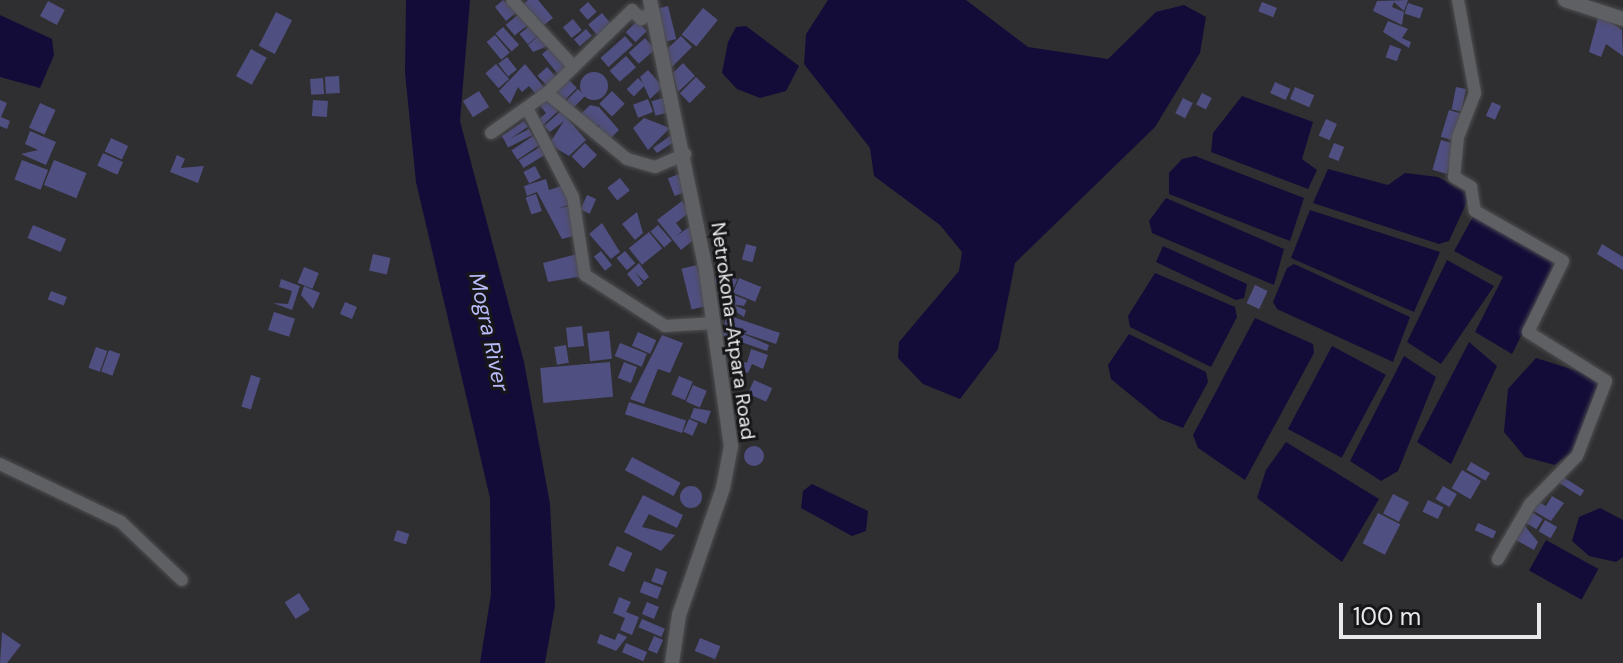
<!DOCTYPE html>
<html>
<head>
<meta charset="utf-8">
<style>
  body { margin:0 }
  #map { position:relative; width:1623px; height:663px; overflow:hidden; background:#2f2f32; font-family:"DM Sans",sans-serif }
  div>[style] { position:absolute }
  .water>* { inset:0; background:#130c38; transform-origin:0 0 }
  .building>* { inset:0; background:#504f81; transform-origin:0 0 }
  .round { border-radius:50% }
  .roads { filter:drop-shadow(0 0 2px #4e4e50) drop-shadow(0 0 2px #4e4e50) }
  .minor>* { height:12px; margin:-6px; padding:0 6px; transform-origin:6px; border-radius:6px; background:#5f6063 }
  .tertiary>* { height:14px; margin:-7px; padding:0 7px; transform-origin:7px; border-radius:7px; background:#5f6063 }
  span { translate:-50% -50%; white-space:nowrap; text-align:center; line-height:1.15; -webkit-text-stroke:6px #171719; paint-order:stroke }
  .street-label { font-size:20px; color:#e9e9eb }
  .water-label { font-size:22px; color:#b8baf9; font-style:italic }
  .scale { position:absolute; left:1339px; top:603px; width:202px; height:36px; box-sizing:border-box; border:4px solid #e9e9eb; border-top:0; padding-left:10px; font-size:24px; line-height:28px; white-space:nowrap; color:#e9e9eb; -webkit-text-stroke:6px #171719; paint-order:stroke }
</style>
</head>
<body>
<div id="map">
  <div class="water">
    <i style="clip-path:polygon(406px 0,470px 0,460px 121px,524px 362px,550px 504px,555px 606px,545px 663px,480px 663px,491px 594px,490px 498px,416px 182px,405px 73px)"></i>
    <i style="clip-path:polygon(828px 0,966px 0,1028px 47px,1108px 59px,1156px 12px,1184px 5px,1206px 17px,1200px 53px,1155px 127px,1015px 263px,998px 349px,960px 399px,923px 384px,898px 358px,899px 342px,959px 271px,962px 252px,940px 225px,874px 176px,870px 148px,804px 64px,806px 34px)"></i>
    <i style="clip-path:polygon(0 15px,52px 39px,54px 55px,40px 88px,0 77px)"></i>
    <i style="clip-path:polygon(746px 26px,799px 66px,786px 91px,760px 98px,737px 89px,722px 73px,728px 42px,736px 27px)"></i>
    <i style="clip-path:polygon(1242px 96px,1313px 122px,1302px 159px,1317px 170px,1308px 189px,1211px 152px,1213px 133px)"></i>
    <i style="clip-path:polygon(1195px 156px,1304px 198px,1290px 241px,1169px 194px,1169px 173px,1182px 159px)"></i>
    <i style="clip-path:polygon(1328px 169px,1388px 185px,1405px 173px,1438px 177px,1470px 195px,1449px 241px,1439px 244px,1313px 203px)"></i>
    <i style="clip-path:polygon(1166px 198px,1284px 249px,1274px 285px,1152px 233px,1149px 221px)"></i>
    <i style="clip-path:polygon(1310px 210px,1440px 252px,1414px 312px,1291px 258px)"></i>
    <i style="clip-path:polygon(1474px 215px,1558px 263px,1512px 354px,1475px 332px,1503px 277px,1454px 251px)"></i>
    <i style="clip-path:polygon(1163px 246px,1247px 284px,1244px 298px,1236px 300px,1156px 262px)"></i>
    <i style="clip-path:polygon(1447px 260px,1494px 286px,1441px 364px,1407px 342px)"></i>
    <i style="clip-path:polygon(1294px 264px,1410px 317px,1393px 362px,1277px 309px,1273px 302px,1287px 268px)"></i>
    <i style="clip-path:polygon(1155px 273px,1235px 307px,1237px 317px,1211px 367px,1130px 327px,1128px 316px)"></i>
    <i style="clip-path:polygon(1255px 318px,1313px 344px,1314px 353px,1245px 480px,1198px 448px,1193px 435px)"></i>
    <i style="clip-path:polygon(1129px 334px,1206px 372px,1208px 382px,1183px 428px,1160px 419px,1111px 379px,1108px 365px)"></i>
    <i style="clip-path:polygon(1469px 342px,1497px 366px,1451px 464px,1417px 442px)"></i>
    <i style="left:1332px;top:346px;width:61px;height:94px;rotate:28deg"></i>
    <i style="clip-path:polygon(1404px 356px,1436px 377px,1398px 471px,1381px 481px,1350px 461px)"></i>
    <i style="clip-path:polygon(1536px 358px,1593px 376px,1598px 385px,1574px 450px,1555px 465px,1525px 457px,1504px 432px,1508px 389px)"></i>
    <i style="clip-path:polygon(1286px 442px,1379px 499px,1342px 562px,1257px 498px,1266px 470px)"></i>
    <i style="clip-path:polygon(812px 484px,868px 511px,866px 531px,852px 536px,801px 508px,803px 491px)"></i>
    <i style="clip-path:polygon(1600px 508px,1623px 520px,1623px 557px,1616px 562px,1589px 556px,1572px 541px,1579px 517px)"></i>
    <i style="left:1546px;top:540px;width:60px;height:35px;rotate:29deg"></i>
  </div>
  <div class="building">
    <i style="clip-path:polygon(503px 0,517px 12px,506px 21px,495px 7px)"></i>
    <i style="clip-path:polygon(528px 0,538px 0,553px 18px,540px 28px,521px 6px)"></i>
    <i style="clip-path:polygon(1408px 0,1404px 11px,1394px 2px,1392px 7px,1404px 12px,1402px 25px,1373px 11px,1377px 1px)"></i>
    <i style="left:48px;top:1px;width:19px;height:17px;rotate:28deg"></i>
    <i style="left:588px;top:2px;width:13px;height:12px;rotate:48deg"></i>
    <i style="left:1262px;top:2px;width:16px;height:10px;rotate:22deg"></i>
    <i style="left:1408px;top:3px;width:16px;height:11px;rotate:18deg"></i>
    <i style="left:668px;top:6px;width:34px;height:10px;rotate:76deg"></i>
    <i style="left:703px;top:8px;width:19px;height:34px;rotate:39deg"></i>
    <i style="left:276px;top:12px;width:18px;height:38px;rotate:27deg"></i>
    <i style="left:602px;top:13px;width:16px;height:18px;rotate:50deg"></i>
    <i style="left:519px;top:14px;width:14px;height:17px;rotate:51deg"></i>
    <i style="clip-path:polygon(1599px 14px,1622px 30px,1623px 56px,1606px 44px,1601px 57px,1589px 52px)"></i>
    <i style="left:573px;top:19px;width:14px;height:13px;rotate:51deg"></i>
    <i style="left:637px;top:21px;width:14px;height:16px;rotate:45deg"></i>
    <i style="clip-path:polygon(1388px 21px,1408px 29px,1402px 38px,1411px 42px,1409px 48px,1383px 32px)"></i>
    <i style="left:532px;top:24px;width:13px;height:16px;rotate:51deg"></i>
    <i style="left:503px;top:27px;width:24px;height:10px;rotate:48deg"></i>
    <i style="left:586px;top:29px;width:9px;height:16px;rotate:49deg"></i>
    <i style="clip-path:polygon(541px 34px,550px 45px,533px 52px,528px 45px)"></i>
    <i style="left:495px;top:35px;width:23px;height:11px;rotate:50deg"></i>
    <i style="left:625px;top:36px;width:12px;height:33px;rotate:48deg"></i>
    <i style="clip-path:polygon(681px 36px,692px 47px,671px 68px,666px 50px)"></i>
    <i style="left:645px;top:38px;width:15px;height:22px;rotate:48deg"></i>
    <i style="left:1390px;top:45px;width:12px;height:13px;rotate:20deg"></i>
    <i style="left:552px;top:46px;width:28px;height:13px;rotate:51deg"></i>
    <i style="left:251px;top:49px;width:18px;height:31px;rotate:29deg"></i>
    <i style="left:626px;top:56px;width:15px;height:22px;rotate:48deg"></i>
    <i style="left:507px;top:57px;width:16px;height:11px;rotate:52deg"></i>
    <i style="clip-path:polygon(683px 63px,695px 76px,678px 92px,673px 73px)"></i>
    <i style="left:496px;top:64px;width:20px;height:14px;rotate:49deg"></i>
    <i style="clip-path:polygon(525px 64px,547px 91px,539px 98px,529px 86px,522px 92px,518px 87px,510px 104px,499px 91px)"></i>
    <i style="left:547px;top:67px;width:16px;height:13px;rotate:47deg"></i>
    <i style="clip-path:polygon(648px 70px,663px 87px,650px 99px,640px 77px)"></i>
    <i class="round" style="left:580px;top:72px;width:28px;height:28px"></i>
    <i style="left:339px;top:76px;width:17px;height:14px;rotate:87deg"></i>
    <i style="left:696px;top:77px;width:14px;height:23px;rotate:45deg"></i>
    <i style="left:323px;top:78px;width:16px;height:13px;rotate:86deg"></i>
    <i style="left:567px;top:78px;width:14px;height:23px;rotate:45deg"></i>
    <i style="left:638px;top:78px;width:10px;height:16px;rotate:45deg"></i>
    <i style="left:1275px;top:82px;width:17px;height:12px;rotate:24deg"></i>
    <i style="left:1295px;top:87px;width:21px;height:13px;rotate:23deg"></i>
    <i style="left:1456px;top:87px;width:10px;height:23px;rotate:11deg"></i>
    <i style="clip-path:polygon(578px 89px,585px 96px,572px 109px,579px 116px,590px 105px,599px 107px,619px 130px,604px 145px,595px 135px,600px 124px,590px 134px,561px 106px)"></i>
    <i style="left:479px;top:91px;width:19px;height:19px;rotate:58deg"></i>
    <i style="left:612px;top:91px;width:18px;height:18px;rotate:45deg"></i>
    <i style="left:1202px;top:93px;width:11px;height:13px;rotate:27deg"></i>
    <i style="left:663px;top:98px;width:15px;height:12px;rotate:74deg"></i>
    <i style="left:1183px;top:98px;width:11px;height:17px;rotate:27deg"></i>
    <i style="clip-path:polygon(547px 99px,558px 111px,541px 127px,536px 122px,546px 113px,540px 106px)"></i>
    <i style="left:648px;top:99px;width:14px;height:16px;rotate:69deg"></i>
    <i style="clip-path:polygon(0 100px,7px 103px,1px 117px,10px 121px,7px 129px,0 126px)"></i>
    <i style="left:313px;top:100px;width:15px;height:16px;rotate:4deg"></i>
    <i style="left:1492px;top:102px;width:10px;height:15px;rotate:24deg"></i>
    <i style="left:40px;top:103px;width:17px;height:27px;rotate:24deg"></i>
    <i style="left:1449px;top:110px;width:14px;height:28px;rotate:17deg"></i>
    <i style="clip-path:polygon(561px 111px,586px 140px,569px 156px,549px 144px,564px 121px,550px 132px,544px 126px)"></i>
    <i style="clip-path:polygon(644px 118px,670px 128px,648px 150px,633px 128px)"></i>
    <i style="left:1326px;top:119px;width:12px;height:18px;rotate:24deg"></i>
    <i style="left:524px;top:121px;width:7px;height:27px;rotate:56deg"></i>
    <i style="left:529px;top:129px;width:7px;height:27px;rotate:63deg"></i>
    <i style="clip-path:polygon(30px 131px,56px 142px,46px 165px,21px 154px,38px 150px,25px 144px)"></i>
    <i style="left:533px;top:136px;width:11px;height:26px;rotate:56deg"></i>
    <i style="clip-path:polygon(670px 136px,674px 142px,657px 153px,653px 148px)"></i>
    <i style="left:111px;top:138px;width:19px;height:15px;rotate:25deg"></i>
    <i style="left:1441px;top:140px;width:15px;height:31px;rotate:16deg"></i>
    <i style="left:585px;top:143px;width:17px;height:19px;rotate:45deg"></i>
    <i style="left:1334px;top:143px;width:11px;height:15px;rotate:22deg"></i>
    <i style="left:540px;top:147px;width:9px;height:25px;rotate:58deg"></i>
    <i style="left:103px;top:153px;width:22px;height:14px;rotate:24deg"></i>
    <i style="clip-path:polygon(177px 155px,185px 159px,181px 168px,204px 166px,198px 183px,170px 172px)"></i>
    <i style="left:22px;top:160px;width:28px;height:21px;rotate:21deg"></i>
    <i style="left:54px;top:160px;width:35px;height:27px;rotate:22deg"></i>
    <i style="left:535px;top:166px;width:13px;height:13px;rotate:63deg"></i>
    <i style="left:679px;top:174px;width:19px;height:12px;rotate:69deg"></i>
    <i style="left:620px;top:178px;width:16px;height:16px;rotate:52deg"></i>
    <i style="clip-path:polygon(546px 179px,549px 190px,564px 185px,571px 204px,559px 208px,570px 206px,577px 235px,562px 239px,537px 192px,527px 196px,524px 186px)"></i>
    <i style="left:536px;top:194px;width:18px;height:11px;rotate:71deg"></i>
    <i style="left:587px;top:195px;width:10px;height:16px;rotate:24deg"></i>
    <i style="clip-path:polygon(682px 201px,690px 212px,676px 223px,682px 231px,675px 237px,689px 227px,697px 237px,681px 250px,657px 220px)"></i>
    <i style="clip-path:polygon(637px 212px,643px 233px,635px 240px,622px 224px)"></i>
    <i style="clip-path:polygon(602px 223px,620px 252px,611px 259px,589px 234px)"></i>
    <i style="left:33px;top:225px;width:36px;height:14px;rotate:23deg"></i>
    <i style="left:658px;top:225px;width:21px;height:10px;rotate:49deg"></i>
    <i style="left:649px;top:232px;width:21px;height:26px;rotate:51deg"></i>
    <i style="left:746px;top:244px;width:11px;height:16px;rotate:15deg"></i>
    <i style="clip-path:polygon(1602px 244px,1623px 257px,1623px 270px,1597px 254px)"></i>
    <i style="left:601px;top:251px;width:18px;height:9px;rotate:52deg"></i>
    <i style="left:625px;top:251px;width:16px;height:11px;rotate:50deg"></i>
    <i style="left:373px;top:254px;width:18px;height:17px;rotate:13deg"></i>
    <i style="clip-path:polygon(577px 254px,583px 276px,548px 282px,543px 263px)"></i>
    <i style="clip-path:polygon(639px 263px,649px 277px,644px 281px,635px 272px,643px 283px,638px 287px,627px 274px)"></i>
    <i style="left:697px;top:265px;width:42px;height:16px;rotate:76deg"></i>
    <i style="left:304px;top:267px;width:16px;height:17px;rotate:22deg"></i>
    <i style="left:718px;top:271px;width:21px;height:13px;rotate:23deg"></i>
    <i style="left:739px;top:278px;width:24px;height:16px;rotate:22deg"></i>
    <i style="clip-path:polygon(281px 279px,300px 286px,292px 310px,273px 303px,288px 304px,292px 291px,279px 287px)"></i>
    <i style="left:1255px;top:285px;width:14px;height:20px;rotate:25deg"></i>
    <i style="clip-path:polygon(304px 286px,320px 293px,313px 309px,301px 295px)"></i>
    <i style="left:51px;top:291px;width:17px;height:9px;rotate:21deg"></i>
    <i style="clip-path:polygon(726px 292px,747px 300px,744px 306px,731px 304px,746px 310px,744px 317px,722px 303px)"></i>
    <i style="left:345px;top:302px;width:13px;height:13px;rotate:23deg"></i>
    <i style="left:274px;top:312px;width:22px;height:19px;rotate:18deg"></i>
    <i style="clip-path:polygon(727px 315px,780px 333px,776px 344px,734px 330px,769px 345px,767px 351px,721px 335px)"></i>
    <i style="left:582px;top:326px;width:20px;height:16px;rotate:84deg"></i>
    <i style="left:609px;top:331px;width:28px;height:22px;rotate:84deg"></i>
    <i style="left:638px;top:332px;width:20px;height:15px;rotate:24deg"></i>
    <i style="clip-path:polygon(662px 335px,683px 343px,670px 373px,658px 369px,644px 404px,630px 399px)"></i>
    <i style="left:620px;top:343px;width:29px;height:14px;rotate:22deg"></i>
    <i style="left:566px;top:345px;width:18px;height:12px;rotate:81deg"></i>
    <i style="left:96px;top:347px;width:12px;height:22px;rotate:20deg"></i>
    <i style="clip-path:polygon(751px 349px,768px 355px,763px 369px,752px 364px,748px 373px,733px 367px,736px 359px,747px 363px)"></i>
    <i style="left:109px;top:350px;width:12px;height:23px;rotate:20deg"></i>
    <i style="left:610px;top:362px;width:35px;height:70px;rotate:85deg"></i>
    <i style="left:624px;top:362px;width:14px;height:17px;rotate:21deg"></i>
    <i style="left:251px;top:375px;width:10px;height:33px;rotate:17deg"></i>
    <i style="left:679px;top:376px;width:15px;height:20px;rotate:23deg"></i>
    <i style="left:754px;top:380px;width:20px;height:15px;rotate:24deg"></i>
    <i style="left:693px;top:385px;width:15px;height:18px;rotate:23deg"></i>
    <i style="left:629px;top:402px;width:60px;height:13px;rotate:18deg"></i>
    <i style="clip-path:polygon(694px 408px,711px 411px,706px 424px,690px 418px)"></i>
    <i style="left:689px;top:419px;width:10px;height:14px;rotate:24deg"></i>
    <i class="round" style="left:744px;top:446px;width:20px;height:20px"></i>
    <i style="left:632px;top:457px;width:55px;height:15px;rotate:28deg"></i>
    <i style="left:1471px;top:462px;width:22px;height:9px;rotate:30deg"></i>
    <i style="left:1462px;top:470px;width:22px;height:21px;rotate:30deg"></i>
    <i style="left:1563px;top:477px;width:25px;height:7px;rotate:32deg"></i>
    <i class="round" style="left:680px;top:486px;width:22px;height:22px"></i>
    <i style="left:1443px;top:486px;width:16px;height:15px;rotate:30deg"></i>
    <i style="left:1393px;top:494px;width:18px;height:22px;rotate:27deg"></i>
    <i style="clip-path:polygon(643px 495px,683px 515px,677px 528px,649px 514px,642px 527px,675px 535px,661px 551px,624px 532px)"></i>
    <i style="clip-path:polygon(1552px 496px,1564px 503px,1551px 521px,1532px 510px,1537px 501px,1546px 506px)"></i>
    <i style="left:1428px;top:500px;width:17px;height:13px;rotate:25deg"></i>
    <i style="left:1530px;top:511px;width:15px;height:12px;rotate:32deg"></i>
    <i style="left:1378px;top:513px;width:25px;height:34px;rotate:27deg"></i>
    <i style="left:1545px;top:520px;width:14px;height:13px;rotate:30deg"></i>
    <i style="left:1478px;top:523px;width:20px;height:8px;rotate:24deg"></i>
    <i style="clip-path:polygon(1524px 525px,1538px 542px,1534px 550px,1514px 539px)"></i>
    <i style="left:397px;top:530px;width:13px;height:11px;rotate:18deg"></i>
    <i style="left:617px;top:546px;width:17px;height:21px;rotate:24deg"></i>
    <i style="left:656px;top:568px;width:12px;height:14px;rotate:20deg"></i>
    <i style="left:644px;top:581px;width:19px;height:12px;rotate:21deg"></i>
    <i style="left:299px;top:593px;width:20px;height:17px;rotate:57deg"></i>
    <i style="clip-path:polygon(619px 597px,631px 602px,626px 612px,639px 617px,632px 635px,620px 630px,625px 618px,613px 613px)"></i>
    <i style="left:647px;top:602px;width:13px;height:13px;rotate:23deg"></i>
    <i style="left:642px;top:619px;width:25px;height:9px;rotate:23deg"></i>
    <i style="clip-path:polygon(2px 632px,21px 645px,7px 663px,0 663px)"></i>
    <i style="clip-path:polygon(618px 633px,627px 637px,616px 651px,597px 643px,600px 634px,615px 640px)"></i>
    <i style="left:654px;top:636px;width:10px;height:15px;rotate:24deg"></i>
    <i style="left:700px;top:638px;width:22px;height:14px;rotate:22deg"></i>
    <i style="left:626px;top:643px;width:23px;height:10px;rotate:23deg"></i>
  </div>
  <div class="roads">
    <div class="minor">
      <i style="left:512px;top:0;width:91px;rotate:47.2deg"></i>
      <i style="left:1458px;top:0;width:95px;rotate:79.6deg"></i>
      <i style="left:1475px;top:93px;width:47px;rotate:111.1deg"></i>
      <i style="left:1458px;top:137px;width:40px;rotate:95.7deg"></i>
      <i style="left:1454px;top:177px;width:20px;rotate:30deg"></i>
      <i style="left:1471px;top:187px;width:24px;rotate:81deg"></i>
      <i style="left:1475px;top:211px;width:101px;rotate:29.6deg"></i>
      <i style="left:1563px;top:261px;width:79px;rotate:116.2deg"></i>
      <i style="left:1528px;top:332px;width:92px;rotate:32.1deg"></i>
      <i style="left:1606px;top:381px;width:80px;rotate:111.1deg"></i>
      <i style="left:1577px;top:456px;width:67px;rotate:134.4deg"></i>
      <i style="left:1530px;top:504px;width:64px;rotate:120.2deg"></i>
      <i style="left:547px;top:93px;width:104px;rotate:39.5deg"></i>
      <i style="left:627px;top:159px;width:29px;rotate:16deg"></i>
      <i style="left:655px;top:167px;width:33px;rotate:-23deg"></i>
      <i style="left:527px;top:108px;width:100px;rotate:62.7deg"></i>
      <i style="left:573px;top:197px;width:79px;rotate:81.3deg"></i>
      <i style="left:585px;top:275px;width:95px;rotate:32.5deg"></i>
      <i style="left:665px;top:326px;width:49px;rotate:-3.5deg"></i>
      <i style="left:491px;top:133px;width:69px;rotate:-35.5deg"></i>
      <i style="left:547px;top:93px;width:119px;rotate:-44.3deg"></i>
      <i style="left:632px;top:10px;width:13px;rotate:45deg"></i>
      <i style="left:641px;top:19px;width:14px;rotate:-34deg"></i>
      <i style="left:0;top:464px;width:134px;rotate:25.6deg"></i>
      <i style="left:121px;top:522px;width:84px;rotate:43.6deg"></i>
    </div>
    <div class="tertiary">
      <i style="left:650px;top:0;width:277px;rotate:78.3deg"></i>
      <i style="left:706px;top:271px;width:177px;rotate:81.9deg"></i>
      <i style="left:731px;top:446px;width:43px;rotate:100.8deg"></i>
      <i style="left:723px;top:488px;width:134px;rotate:109.1deg"></i>
      <i style="left:679px;top:615px;width:49px;rotate:98.3deg"></i>
      <i style="left:1565px;top:0;width:61px;rotate:18.1deg"></i>
    </div>
  </div>
  <div class="street-label">
    <span style="left:733px;top:331px;rotate:82deg">Netrokona-Atpara Road</span>
  </div>
  <div class="water-label">
    <span style="left:489px;top:332px;rotate:78deg">Mogra River</span>
  </div>
  <div class="scale">100 m</div>
</div>
</body>
</html>
